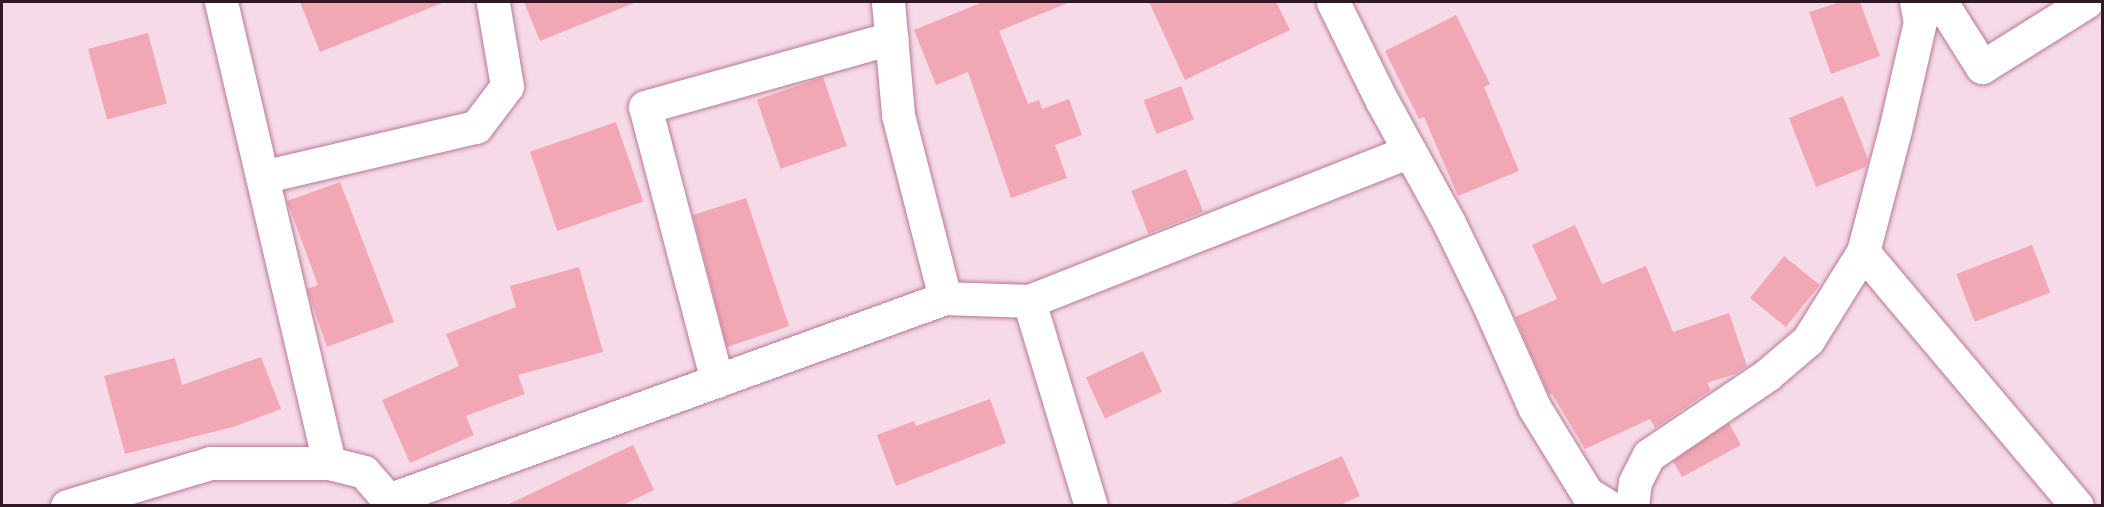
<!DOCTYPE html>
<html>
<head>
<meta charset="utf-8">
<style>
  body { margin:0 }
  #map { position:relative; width:2104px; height:507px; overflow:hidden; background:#f6dae7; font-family:Montserrat,sans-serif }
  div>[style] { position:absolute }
  .building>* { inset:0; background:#f2a8b4; transform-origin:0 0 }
  .roads { filter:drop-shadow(0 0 2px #b77897) drop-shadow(0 0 2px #b77897) }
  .minor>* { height:33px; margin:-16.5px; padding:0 16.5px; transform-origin:16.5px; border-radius:16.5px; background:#fff }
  span { translate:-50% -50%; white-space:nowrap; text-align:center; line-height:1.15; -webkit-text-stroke:6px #fff; paint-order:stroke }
  .frame { position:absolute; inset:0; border:3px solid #301824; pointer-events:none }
</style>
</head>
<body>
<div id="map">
  <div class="building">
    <i style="clip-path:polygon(300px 2px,441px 2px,442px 3px,320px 52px)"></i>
    <i style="clip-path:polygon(524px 2px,634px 2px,634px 3px,540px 41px)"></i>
    <i style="clip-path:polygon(983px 2px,1068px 3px,999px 31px,1028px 104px,1039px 100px,1042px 109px,1069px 99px,1082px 135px,1055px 145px,1067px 178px,1011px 198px,968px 72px,936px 85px,914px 30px)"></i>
    <i style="clip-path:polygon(1149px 2px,1276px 2px,1290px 30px,1185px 80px)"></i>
    <i style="clip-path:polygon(1840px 2px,1860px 2px,1880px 56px,1831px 74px,1809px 12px)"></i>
    <i style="clip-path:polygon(1456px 15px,1490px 84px,1484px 87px,1519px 171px,1458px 196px,1424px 117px,1419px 119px,1385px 51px)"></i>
    <i style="left:148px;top:33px;width:73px;height:62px;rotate:75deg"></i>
    <i style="left:823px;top:77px;width:73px;height:70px;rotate:71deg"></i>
    <i style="left:1181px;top:86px;width:36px;height:40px;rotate:69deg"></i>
    <i style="clip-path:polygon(1843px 96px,1868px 159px,1866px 167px,1816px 187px,1789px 118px)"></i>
    <i style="left:616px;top:122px;width:84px;height:91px;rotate:71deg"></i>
    <i style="left:1186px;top:169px;width:46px;height:59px;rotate:68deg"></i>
    <i style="clip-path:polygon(340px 182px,394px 322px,327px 347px,307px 289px,318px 285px,287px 201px)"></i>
    <i style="clip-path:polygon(746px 198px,789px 326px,727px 347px,693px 215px)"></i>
    <i style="clip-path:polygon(1575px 225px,1602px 284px,1646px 266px,1673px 332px,1729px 313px,1747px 366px,1735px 374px,1707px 383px,1711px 390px,1655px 428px,1650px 419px,1585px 449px,1552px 394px,1549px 395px,1515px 317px,1557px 299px,1532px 245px)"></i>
    <i style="left:2032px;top:245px;width:51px;height:81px;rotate:69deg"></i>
    <i style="left:1784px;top:256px;width:46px;height:54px;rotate:39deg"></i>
    <i style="clip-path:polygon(579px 267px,603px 352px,518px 375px,525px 394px,466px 416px,474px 435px,410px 463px,382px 400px,459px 366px,446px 334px,516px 307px,510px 286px)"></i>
    <i style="left:1143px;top:351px;width:45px;height:63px;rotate:65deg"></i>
    <i style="clip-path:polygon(261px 357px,281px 409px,233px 427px,125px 454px,104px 376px,175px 358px,182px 385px)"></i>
    <i style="clip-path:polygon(990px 399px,1006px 443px,896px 486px,877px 435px,914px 421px,916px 426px)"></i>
    <i style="clip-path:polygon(1729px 423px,1741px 445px,1682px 477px,1673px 461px)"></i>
    <i style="clip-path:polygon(633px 445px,654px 490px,621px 506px,505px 506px)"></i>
    <i style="clip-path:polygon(1342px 456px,1360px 496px,1338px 506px,1226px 506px)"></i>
  </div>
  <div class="roads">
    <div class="minor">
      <i style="left:221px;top:2px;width:473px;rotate:76.8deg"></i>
      <i style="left:888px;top:2px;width:113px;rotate:84.9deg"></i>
      <i style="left:898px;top:115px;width:189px;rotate:75.6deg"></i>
      <i style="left:945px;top:298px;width:84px;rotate:2deg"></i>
      <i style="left:1029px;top:301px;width:409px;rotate:-21.5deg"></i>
      <i style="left:1333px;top:2px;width:110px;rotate:63.7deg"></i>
      <i style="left:1382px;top:101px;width:139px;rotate:61.2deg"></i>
      <i style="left:1449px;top:223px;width:89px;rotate:64deg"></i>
      <i style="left:1488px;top:303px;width:114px;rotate:66.1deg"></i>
      <i style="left:1534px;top:407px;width:101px;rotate:58.4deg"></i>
      <i style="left:1587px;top:493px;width:25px;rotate:32deg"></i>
      <i style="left:1941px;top:2px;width:77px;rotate:57.8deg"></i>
      <i style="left:1982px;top:67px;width:123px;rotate:-32deg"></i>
      <i style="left:262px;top:177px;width:220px;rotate:-13.2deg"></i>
      <i style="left:476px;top:127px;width:51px;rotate:-52.9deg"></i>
      <i style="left:507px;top:86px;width:84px;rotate:-99.6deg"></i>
      <i style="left:1863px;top:252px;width:332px;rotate:49.9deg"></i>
      <i style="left:1029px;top:301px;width:214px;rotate:73.2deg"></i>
      <i style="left:717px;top:381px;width:283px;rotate:-104.7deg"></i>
      <i style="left:645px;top:107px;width:256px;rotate:-15.6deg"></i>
      <i style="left:388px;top:500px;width:592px;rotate:-19.93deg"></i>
      <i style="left:67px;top:506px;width:149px;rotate:-16.7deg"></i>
      <i style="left:210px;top:463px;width:119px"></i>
      <i style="left:329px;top:463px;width:36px;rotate:14deg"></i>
      <i style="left:364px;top:472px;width:37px;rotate:49deg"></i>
      <i style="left:388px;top:500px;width:6px;rotate:81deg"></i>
      <i style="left:1632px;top:506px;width:24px;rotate:-83deg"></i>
      <i style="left:1635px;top:482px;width:30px;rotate:-63deg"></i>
      <i style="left:1649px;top:455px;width:143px;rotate:-34.1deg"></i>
      <i style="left:1767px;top:375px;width:54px;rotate:-40.5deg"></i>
      <i style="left:1808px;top:340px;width:104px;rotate:-58deg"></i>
      <i style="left:1863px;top:252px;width:126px;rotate:-75.3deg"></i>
      <i style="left:1895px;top:130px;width:111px;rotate:-77deg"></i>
      <i style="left:1920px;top:22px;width:20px;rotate:-101deg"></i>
    </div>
  </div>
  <div class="frame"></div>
</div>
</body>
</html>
